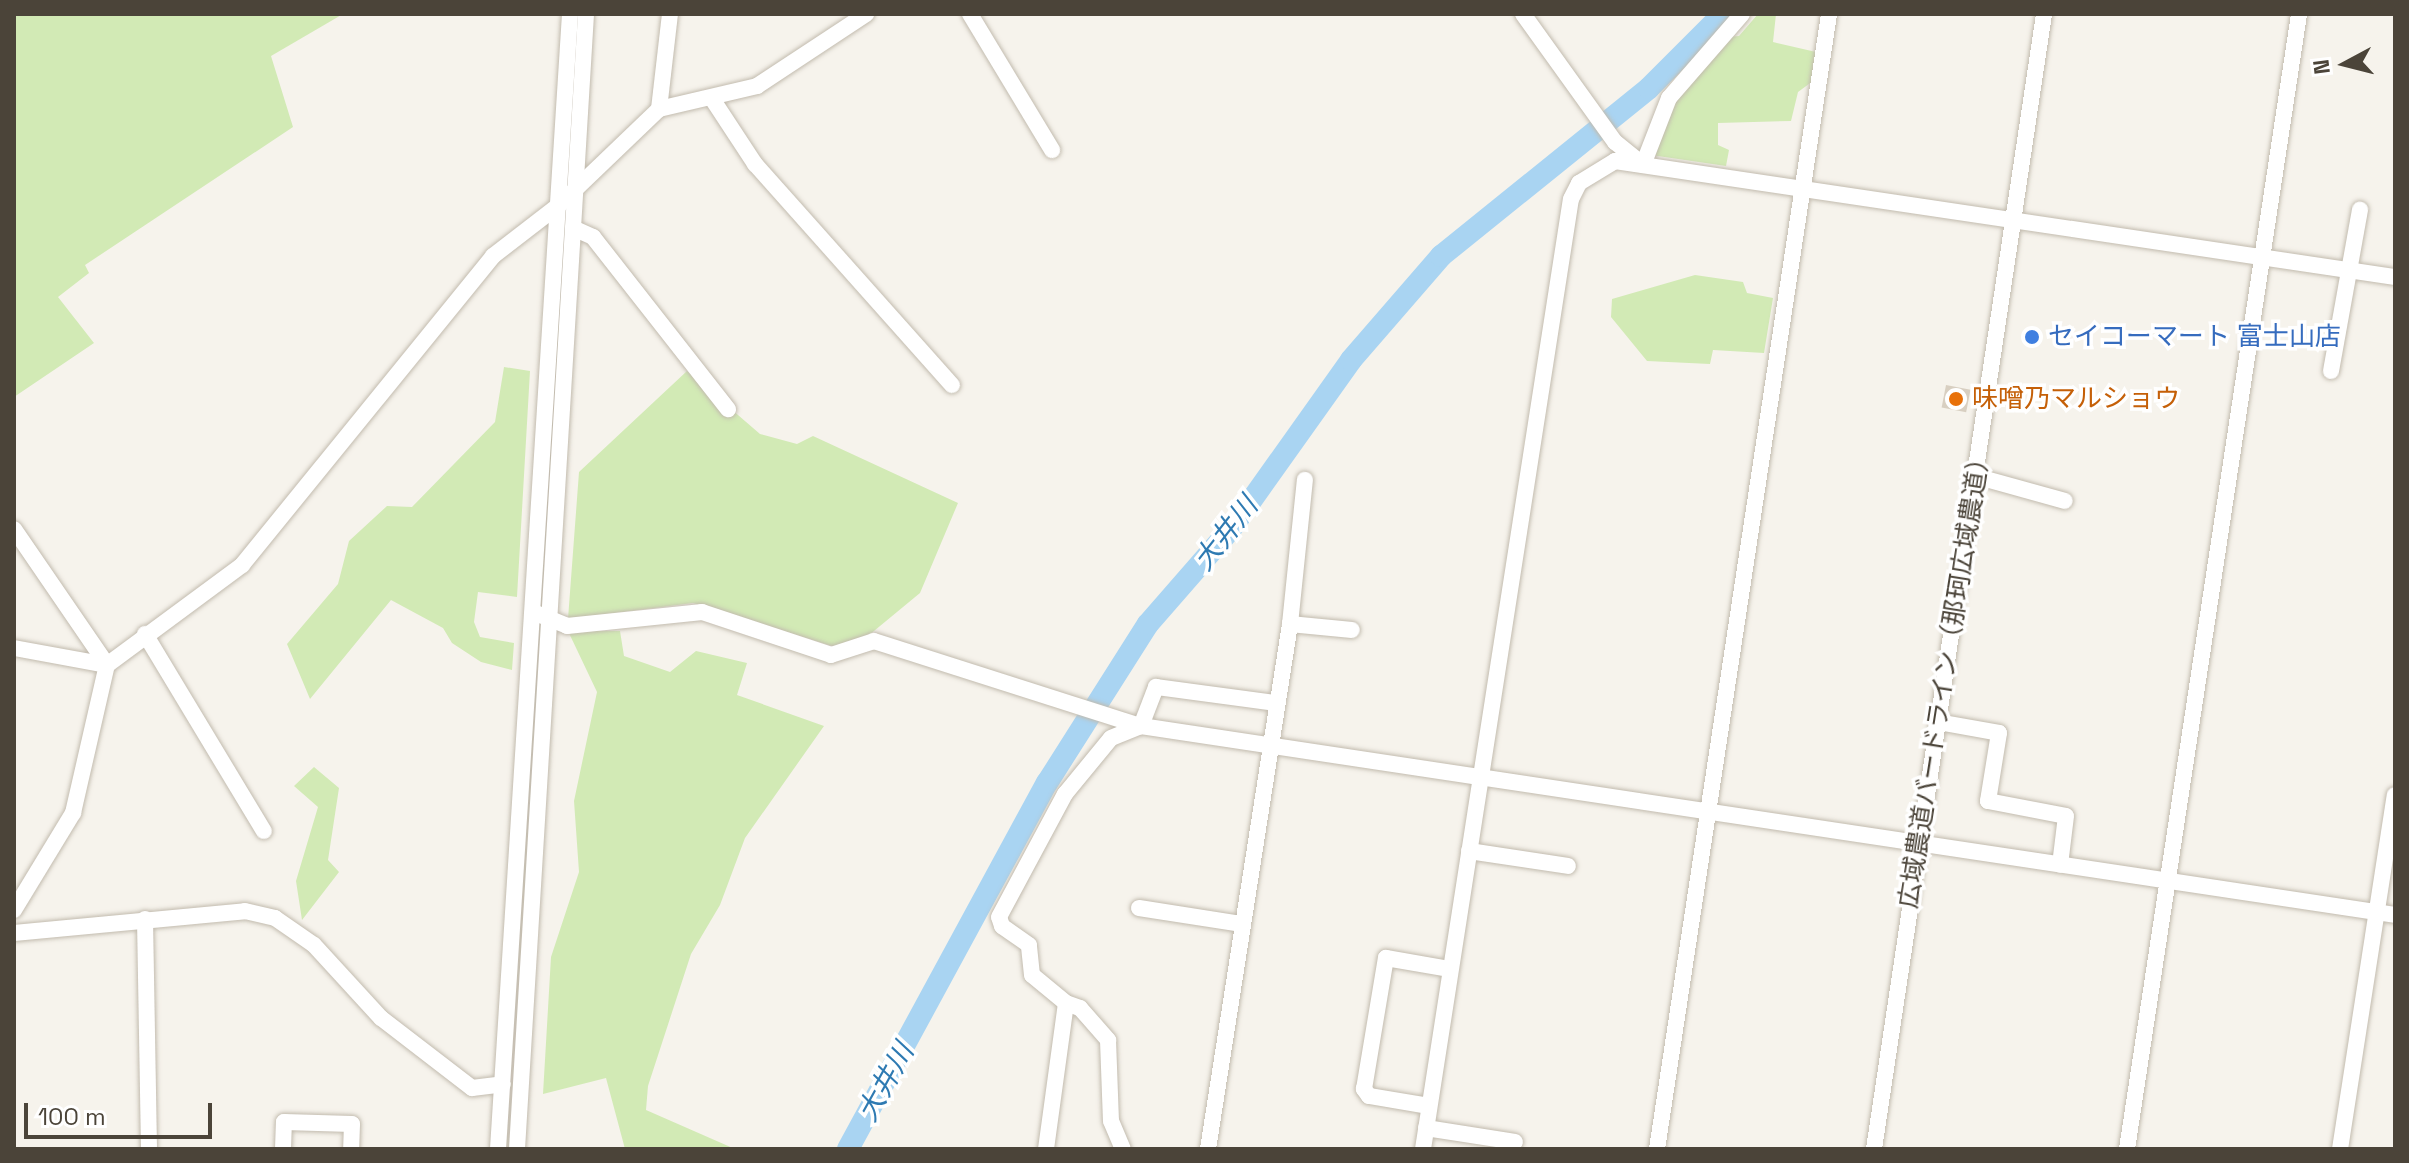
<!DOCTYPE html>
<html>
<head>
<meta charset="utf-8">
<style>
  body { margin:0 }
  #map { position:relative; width:2409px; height:1163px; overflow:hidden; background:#f6f3ec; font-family:"Space Grotesk","Noto Sans JP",sans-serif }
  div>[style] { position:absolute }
  .green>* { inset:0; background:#d2eab5 }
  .river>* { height:22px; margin:-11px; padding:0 11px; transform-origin:11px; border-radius:11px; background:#a9d4f2 }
  .building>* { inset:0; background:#d8cfc1; transform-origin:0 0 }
  .roads { filter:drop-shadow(0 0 2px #c2bbae) drop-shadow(0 0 2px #c2bbae) }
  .minor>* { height:16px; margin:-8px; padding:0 8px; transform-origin:8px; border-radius:8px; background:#fff }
  .dots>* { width:22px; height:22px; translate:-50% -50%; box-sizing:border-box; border:4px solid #fff; border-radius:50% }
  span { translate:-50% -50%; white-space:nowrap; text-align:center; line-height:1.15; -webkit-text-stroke:7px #fff; paint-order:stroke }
  .shop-label { font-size:26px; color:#366cbe }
  .left { translate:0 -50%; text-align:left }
  .food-label { font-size:26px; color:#c56008 }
  .street-label { font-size:26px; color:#4b4439 }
  .water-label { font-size:28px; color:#2e7ab2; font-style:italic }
  .frame { position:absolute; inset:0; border:16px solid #4b4439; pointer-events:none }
  .north { position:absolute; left:2305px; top:24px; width:80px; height:80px; -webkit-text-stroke:6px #fff; paint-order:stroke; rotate:263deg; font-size:22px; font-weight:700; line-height:32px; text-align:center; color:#4b4439 }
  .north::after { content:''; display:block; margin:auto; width:28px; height:36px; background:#4b4439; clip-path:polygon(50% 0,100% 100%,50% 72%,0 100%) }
  .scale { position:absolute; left:24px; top:1103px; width:188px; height:36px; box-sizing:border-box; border:4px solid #4b4439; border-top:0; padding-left:10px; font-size:24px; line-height:28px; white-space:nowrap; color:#4b4439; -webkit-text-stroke:6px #fff; paint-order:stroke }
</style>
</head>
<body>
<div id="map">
  <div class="green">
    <i style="clip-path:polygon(14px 14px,343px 14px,271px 56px,293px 127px,85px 265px,89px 273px,58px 297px,94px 343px,14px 397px)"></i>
    <i style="clip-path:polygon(1758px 14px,1776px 14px,1773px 42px,1816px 52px,1813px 81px,1798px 92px,1791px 121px,1718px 123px,1718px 145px,1729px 150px,1726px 166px,1651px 155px,1673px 101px,1728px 37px,1739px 36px)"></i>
    <i style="clip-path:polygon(1695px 275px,1743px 282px,1747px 293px,1773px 298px,1764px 353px,1713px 350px,1710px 364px,1647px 361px,1611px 317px,1612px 299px)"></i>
    <i style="clip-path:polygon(504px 367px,530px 371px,517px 597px,478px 592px,474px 622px,480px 637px,514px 643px,512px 670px,481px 662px,452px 643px,443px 628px,391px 600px,310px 699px,287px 644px,338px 584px,349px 541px,387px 506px,412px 507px,495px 422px)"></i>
    <i style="clip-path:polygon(687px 371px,760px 434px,797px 444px,813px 436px,958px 503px,920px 593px,857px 645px,832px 646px,693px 603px,568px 619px,579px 472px)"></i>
    <i style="clip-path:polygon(568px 631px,620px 631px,624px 656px,670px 672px,696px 651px,747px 663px,737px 695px,824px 726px,745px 838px,720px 905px,691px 954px,648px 1086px,646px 1110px,735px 1149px,625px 1149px,606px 1078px,543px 1094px,551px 957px,579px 872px,574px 801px,597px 692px)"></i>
    <i style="clip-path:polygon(314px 767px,339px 788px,328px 860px,339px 872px,302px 920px,296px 881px,318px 807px,294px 786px)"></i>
  </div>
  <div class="river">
    <i style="left:848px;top:1149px;width:417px;rotate:-61.5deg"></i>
    <i style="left:1047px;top:783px;width:188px;rotate:-57.6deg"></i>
    <i style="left:1148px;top:624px;width:126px;rotate:-48.9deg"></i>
    <i style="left:1231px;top:529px;width:207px;rotate:-54.6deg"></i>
    <i style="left:1351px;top:360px;width:138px;rotate:-49.1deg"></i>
    <i style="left:1441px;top:256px;width:267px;rotate:-38.9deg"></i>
    <i style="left:1649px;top:88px;width:105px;rotate:-45deg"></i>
  </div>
  <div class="building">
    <i style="left:1946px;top:385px;width:25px;height:23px;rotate:11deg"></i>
  </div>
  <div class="roads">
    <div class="minor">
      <i style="left:970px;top:14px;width:159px;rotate:58.9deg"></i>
      <i style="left:1523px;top:14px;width:158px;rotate:54.3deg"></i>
      <i style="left:1615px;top:142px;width:35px;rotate:39deg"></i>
      <i style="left:713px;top:100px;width:77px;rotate:56.7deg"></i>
      <i style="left:755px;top:164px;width:296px;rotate:48.3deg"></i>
      <i style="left:659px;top:109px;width:96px;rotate:-83.4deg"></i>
      <i style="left:1643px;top:165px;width:72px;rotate:-68.8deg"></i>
      <i style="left:1669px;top:98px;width:111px;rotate:-49deg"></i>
      <i style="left:573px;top:228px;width:22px;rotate:24deg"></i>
      <i style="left:593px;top:237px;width:219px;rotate:51.9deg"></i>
      <i style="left:2331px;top:371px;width:164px;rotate:-79.8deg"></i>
      <i style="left:1975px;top:476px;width:93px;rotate:15.5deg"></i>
      <i style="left:14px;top:529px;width:165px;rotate:55.6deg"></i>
      <i style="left:533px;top:612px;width:37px;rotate:22deg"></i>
      <i style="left:567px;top:626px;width:136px;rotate:-5.9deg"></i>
      <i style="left:702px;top:612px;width:136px;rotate:18.4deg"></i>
      <i style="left:831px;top:655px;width:45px;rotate:-18deg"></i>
      <i style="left:874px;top:641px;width:280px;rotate:17.7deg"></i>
      <i style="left:1141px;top:726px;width:1268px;rotate:8.57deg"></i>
      <i style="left:1290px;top:624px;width:62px;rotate:5.5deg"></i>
      <i style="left:145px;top:634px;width:230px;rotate:58.9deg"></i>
      <i style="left:14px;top:648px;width:95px;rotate:10.4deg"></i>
      <i style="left:1938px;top:722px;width:62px;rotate:10.2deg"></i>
      <i style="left:1999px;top:733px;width:69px;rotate:99.2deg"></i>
      <i style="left:1988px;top:801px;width:79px;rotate:10.9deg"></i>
      <i style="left:2066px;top:816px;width:49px;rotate:97deg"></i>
      <i style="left:1469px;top:851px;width:100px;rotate:8.6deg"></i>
      <i style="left:1139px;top:908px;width:103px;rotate:8.9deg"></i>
      <i style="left:14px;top:910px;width:114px;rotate:-58.7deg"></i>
      <i style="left:73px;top:813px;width:152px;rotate:-77.1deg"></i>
      <i style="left:107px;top:665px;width:168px;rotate:-36.5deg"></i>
      <i style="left:242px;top:565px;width:398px;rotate:-50.9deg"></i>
      <i style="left:493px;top:256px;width:83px;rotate:-37.7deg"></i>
      <i style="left:559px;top:205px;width:139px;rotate:-43.8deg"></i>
      <i style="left:659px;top:109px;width:101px;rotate:-13.2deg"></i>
      <i style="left:757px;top:86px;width:131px;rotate:-33.4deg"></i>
      <i style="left:145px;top:919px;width:230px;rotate:89deg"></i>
      <i style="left:14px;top:933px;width:232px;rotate:-5.4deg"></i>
      <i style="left:245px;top:911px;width:31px;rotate:13deg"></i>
      <i style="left:275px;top:918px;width:47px;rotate:34.7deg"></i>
      <i style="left:314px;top:945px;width:99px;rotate:47.5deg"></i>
      <i style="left:381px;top:1018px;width:115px;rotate:37.6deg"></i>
      <i style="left:472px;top:1088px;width:31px;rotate:-7deg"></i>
      <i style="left:1066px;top:1003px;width:44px;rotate:-140.5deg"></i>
      <i style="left:1032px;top:975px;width:30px;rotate:-96deg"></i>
      <i style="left:1029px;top:945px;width:33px;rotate:-145deg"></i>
      <i style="left:1002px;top:926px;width:9px;rotate:-108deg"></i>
      <i style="left:999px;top:917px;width:140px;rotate:-61.8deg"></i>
      <i style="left:1065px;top:794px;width:72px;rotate:-50.6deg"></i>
      <i style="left:1111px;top:738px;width:32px;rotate:-22deg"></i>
      <i style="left:1141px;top:726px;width:42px;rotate:-69deg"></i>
      <i style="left:1156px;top:687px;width:121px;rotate:7.6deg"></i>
      <i style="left:1429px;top:1106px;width:61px;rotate:-170.5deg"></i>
      <i style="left:1369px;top:1096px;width:9px;rotate:-126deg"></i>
      <i style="left:1364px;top:1089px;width:133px;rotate:-80.5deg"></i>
      <i style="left:1386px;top:958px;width:65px;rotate:9.8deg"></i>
      <i style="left:1426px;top:1128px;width:90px;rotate:8.9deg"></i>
      <i style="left:283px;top:1149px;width:27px;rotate:-88deg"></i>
      <i style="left:284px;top:1122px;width:68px;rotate:1.7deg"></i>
      <i style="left:352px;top:1124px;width:25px;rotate:92deg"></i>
      <i style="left:498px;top:1149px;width:1137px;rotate:-86.37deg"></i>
      <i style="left:517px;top:1149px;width:1137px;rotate:-86.52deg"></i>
      <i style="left:1046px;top:1149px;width:147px;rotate:-82.2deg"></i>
      <i style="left:1066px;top:1003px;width:15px;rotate:20deg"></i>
      <i style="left:1080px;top:1008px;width:43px;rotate:48.8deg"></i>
      <i style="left:1108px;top:1040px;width:81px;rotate:87.9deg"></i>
      <i style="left:1111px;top:1121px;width:30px;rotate:67deg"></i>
      <i style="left:1208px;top:1149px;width:531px;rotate:-81.12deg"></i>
      <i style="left:1290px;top:624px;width:145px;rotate:-84.1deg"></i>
      <i style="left:1423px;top:1149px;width:961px;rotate:-81.15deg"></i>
      <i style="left:1571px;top:199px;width:18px;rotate:-63deg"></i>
      <i style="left:1579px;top:183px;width:42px;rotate:-31.4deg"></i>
      <i style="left:1615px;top:161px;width:789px;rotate:8.46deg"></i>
      <i style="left:1657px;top:1149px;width:1148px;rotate:-81.38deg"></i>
      <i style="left:1874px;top:1149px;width:1148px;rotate:-81.48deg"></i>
      <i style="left:2127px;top:1149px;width:1148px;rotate:-81.38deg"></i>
      <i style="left:2340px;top:1149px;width:358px;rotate:-81.2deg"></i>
    </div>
  </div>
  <div class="dots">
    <i style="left:2032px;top:337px;background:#3f7fe0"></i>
    <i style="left:1956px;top:399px;background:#e8710a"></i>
  </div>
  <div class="shop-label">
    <span class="left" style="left:2048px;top:337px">セイコーマート 富士山店</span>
  </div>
  <div class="food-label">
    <span class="left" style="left:1972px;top:399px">味噌乃マルショウ</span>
  </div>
  <div class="street-label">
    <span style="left:1945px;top:677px;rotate:-81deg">広域農道バードライン（那珂広域農道）</span>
  </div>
  <div class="water-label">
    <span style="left:1225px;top:533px;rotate:-52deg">大井川</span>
    <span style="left:885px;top:1082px;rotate:-61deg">大井川</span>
  </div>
  <div class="frame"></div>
  <div class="north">N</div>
  <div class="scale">100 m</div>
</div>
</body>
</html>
